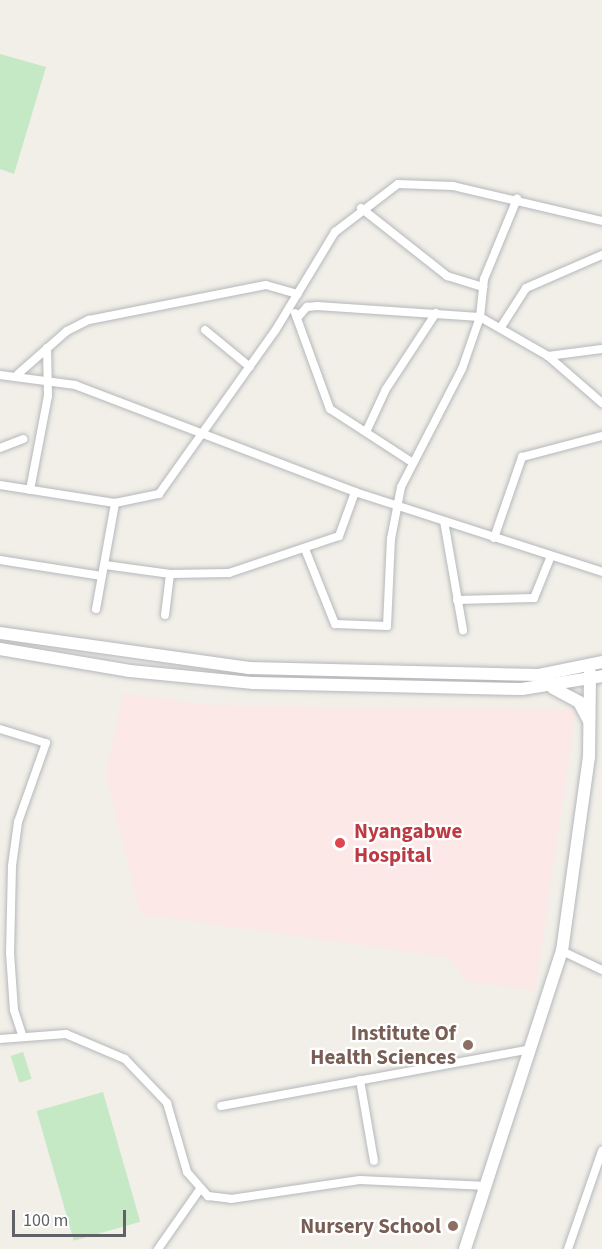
<!DOCTYPE html>
<html>
<head>
<meta charset="utf-8">
<style>
  body { margin:0 }
  #map { position:relative; width:602px; height:1249px; overflow:hidden; background:#f1efe8; font-family:"Source Sans 3",sans-serif }
  div>[style] { position:absolute }
  .medical>* { inset:0; background:#fce8e6 }
  .green>* { inset:0; background:#c5e8c5; transform-origin:0 0 }
  .roads { filter:drop-shadow(0 0 2px #b5b8bc) drop-shadow(0 0 2px #b5b8bc) }
  .street>* { height:8px; margin:-4px; padding:0 4px; transform-origin:4px; border-radius:4px; background:#fff }
  .secondary>* { height:12px; margin:-6px; padding:0 6px; transform-origin:6px; border-radius:6px; background:#fff }
  .dots>* { width:16px; height:16px; translate:-50% -50%; box-sizing:border-box; border:3px solid #fff; border-radius:50% }
  span { translate:-50% -50%; white-space:nowrap; text-align:center; line-height:1.15; -webkit-text-stroke:4.5px #fff; paint-order:stroke }
  .health-label { font-size:21px; color:#be3a42; font-weight:700 }
  .left { translate:0 -50%; text-align:left }
  .education-label { font-size:21px; color:#785e54; font-weight:700 }
  .right { translate:-100% -50%; text-align:right }
  .scale { position:absolute; left:12px; top:1210px; width:114px; height:27px; box-sizing:border-box; border:3px solid #5f6368; border-top:0; padding-left:8px; font-size:18px; line-height:21px; white-space:nowrap; color:#5f6368; -webkit-text-stroke:4px #fff; paint-order:stroke }
</style>
</head>
<body>
<div id="map">
  <div class="medical">
    <i style="clip-path:polygon(123px 693px,217px 706px,571px 709px,575px 715px,535px 990px,468px 982px,448px 957px,140px 914px,106px 773px)"></i>
  </div>
  <div class="green">
    <i style="clip-path:polygon(0 54px,46px 67px,14px 174px,0 169px)"></i>
    <i style="left:23px;top:1052px;width:28px;height:13px;rotate:72deg"></i>
    <i style="left:103px;top:1092px;width:135px;height:69px;rotate:74deg"></i>
  </div>
  <div class="roads">
    <div class="street">
      <i style="left:361px;top:208px;width:110px;rotate:38.3deg"></i>
      <i style="left:447px;top:276px;width:38px;rotate:17deg"></i>
      <i style="left:295px;top:313px;width:102px;rotate:70deg"></i>
      <i style="left:330px;top:409px;width:95px;rotate:33deg"></i>
      <i style="left:297px;top:318px;width:15px;rotate:-48deg"></i>
      <i style="left:307px;top:307px;width:10px;rotate:-6deg"></i>
      <i style="left:317px;top:306px;width:163px;rotate:3.9deg"></i>
      <i style="left:480px;top:317px;width:78px;rotate:29.8deg"></i>
      <i style="left:548px;top:356px;width:72px;rotate:41deg"></i>
      <i style="left:501px;top:327px;width:46px;rotate:-57.3deg"></i>
      <i style="left:526px;top:288px;width:83px;rotate:-23.5deg"></i>
      <i style="left:205px;top:330px;width:58px;rotate:39.4deg"></i>
      <i style="left:548px;top:356px;width:54px;rotate:-7.4deg"></i>
      <i style="left:18px;top:374px;width:65px;rotate:-41.3deg"></i>
      <i style="left:67px;top:331px;width:25px;rotate:-27deg"></i>
      <i style="left:89px;top:320px;width:180px;rotate:-11.2deg"></i>
      <i style="left:266px;top:285px;width:33px;rotate:16deg"></i>
      <i style="left:0;top:375px;width:76px;rotate:7.6deg"></i>
      <i style="left:75px;top:385px;width:300px;rotate:20.9deg"></i>
      <i style="left:355px;top:492px;width:260px;rotate:17.9deg"></i>
      <i style="left:366px;top:432px;width:47px;rotate:-65.1deg"></i>
      <i style="left:386px;top:389px;width:91px;rotate:-56.7deg"></i>
      <i style="left:0;top:448px;width:25px;rotate:-21deg"></i>
      <i style="left:0;top:485px;width:116px;rotate:8.9deg"></i>
      <i style="left:115px;top:503px;width:45px;rotate:-11.6deg"></i>
      <i style="left:159px;top:494px;width:200px;rotate:-54.6deg"></i>
      <i style="left:275px;top:331px;width:116px;rotate:-58.8deg"></i>
      <i style="left:335px;top:232px;width:79px;rotate:-37.3deg"></i>
      <i style="left:398px;top:184px;width:55px;rotate:2.1deg"></i>
      <i style="left:453px;top:186px;width:153px;rotate:13.2deg"></i>
      <i style="left:30px;top:490px;width:96px;rotate:-79.2deg"></i>
      <i style="left:48px;top:396px;width:48px;rotate:-91.2deg"></i>
      <i style="left:444px;top:521px;width:111px;rotate:80.1deg"></i>
      <i style="left:494px;top:538px;width:86px;rotate:-70.9deg"></i>
      <i style="left:522px;top:457px;width:83px;rotate:-14.7deg"></i>
      <i style="left:305px;top:549px;width:81px;rotate:68.2deg"></i>
      <i style="left:335px;top:624px;width:52px;rotate:2.2deg"></i>
      <i style="left:387px;top:626px;width:87px;rotate:-87.4deg"></i>
      <i style="left:391px;top:539px;width:53px;rotate:-79.1deg"></i>
      <i style="left:401px;top:487px;width:133px;rotate:-62.7deg"></i>
      <i style="left:462px;top:369px;width:55px;rotate:-70.9deg"></i>
      <i style="left:480px;top:317px;width:38px;rotate:-84deg"></i>
      <i style="left:484px;top:279px;width:87px;rotate:-67.6deg"></i>
      <i style="left:0;top:560px;width:103px;rotate:8.9deg"></i>
      <i style="left:105px;top:565px;width:66px;rotate:7.9deg"></i>
      <i style="left:170px;top:574px;width:59px;rotate:-1deg"></i>
      <i style="left:229px;top:573px;width:116px;rotate:-18.6deg"></i>
      <i style="left:339px;top:536px;width:47px;rotate:-70deg"></i>
      <i style="left:457px;top:600px;width:77px;rotate:-1.5deg"></i>
      <i style="left:534px;top:598px;width:45px;rotate:-68deg"></i>
      <i style="left:96px;top:609px;width:108px;rotate:-79.8deg"></i>
      <i style="left:165px;top:615px;width:41px;rotate:-83deg"></i>
      <i style="left:0;top:729px;width:48px;rotate:16.9deg"></i>
      <i style="left:46px;top:743px;width:84px;rotate:109.5deg"></i>
      <i style="left:18px;top:822px;width:44px;rotate:97.8deg"></i>
      <i style="left:12px;top:866px;width:87px;rotate:91.3deg"></i>
      <i style="left:10px;top:953px;width:57px;rotate:86deg"></i>
      <i style="left:14px;top:1010px;width:25px;rotate:72deg"></i>
      <i style="left:562px;top:951px;width:44px;rotate:25.4deg"></i>
      <i style="left:0;top:1039px;width:66px;rotate:-4.3deg"></i>
      <i style="left:66px;top:1034px;width:64px;rotate:23deg"></i>
      <i style="left:125px;top:1059px;width:61px;rotate:46.3deg"></i>
      <i style="left:167px;top:1103px;width:72px;rotate:73.8deg"></i>
      <i style="left:187px;top:1172px;width:32px;rotate:49deg"></i>
      <i style="left:208px;top:1196px;width:23px;rotate:7deg"></i>
      <i style="left:231px;top:1199px;width:130px;rotate:-8.4deg"></i>
      <i style="left:360px;top:1180px;width:127px;rotate:2.7deg"></i>
      <i style="left:360px;top:1080px;width:82px;rotate:80.2deg"></i>
      <i style="left:221px;top:1106px;width:315px;rotate:-10.4deg"></i>
      <i style="left:158px;top:1249px;width:73px;rotate:-55deg"></i>
      <i style="left:568px;top:1249px;width:104px;rotate:-70.9deg"></i>
    </div>
    <div class="secondary">
      <i style="left:0;top:633px;width:251px;rotate:8deg"></i>
      <i style="left:249px;top:668px;width:290px;rotate:1.4deg"></i>
      <i style="left:539px;top:675px;width:64px;rotate:-11.7deg"></i>
      <i style="left:0;top:649px;width:132px;rotate:9.6deg"></i>
      <i style="left:130px;top:671px;width:124px;rotate:5.6deg"></i>
      <i style="left:253px;top:683px;width:269px;rotate:1.3deg"></i>
      <i style="left:522px;top:689px;width:81px;rotate:-9.2deg"></i>
      <i style="left:553px;top:688px;width:30px;rotate:28deg"></i>
      <i style="left:579px;top:702px;width:21px;rotate:62deg"></i>
      <i style="left:465px;top:1249px;width:313px;rotate:-72deg"></i>
      <i style="left:562px;top:951px;width:196px;rotate:-82.1deg"></i>
      <i style="left:589px;top:757px;width:84px;rotate:-89.3deg"></i>
    </div>
  </div>
  <div class="dots">
    <i style="left:340px;top:843px;background:#e0444e"></i>
    <i style="left:468px;top:1045px;background:#8d6e63"></i>
    <i style="left:453px;top:1226px;background:#8d6e63"></i>
  </div>
  <div class="health-label">
    <span class="left" style="left:354px;top:843px">Nyangabwe<br>Hospital</span>
  </div>
  <div class="education-label">
    <span class="right" style="left:456px;top:1045px">Institute Of<br>Health Sciences</span>
    <span class="right" style="left:441px;top:1226px">Nursery School</span>
  </div>
  <div class="scale">100 m</div>
</div>
</body>
</html>
